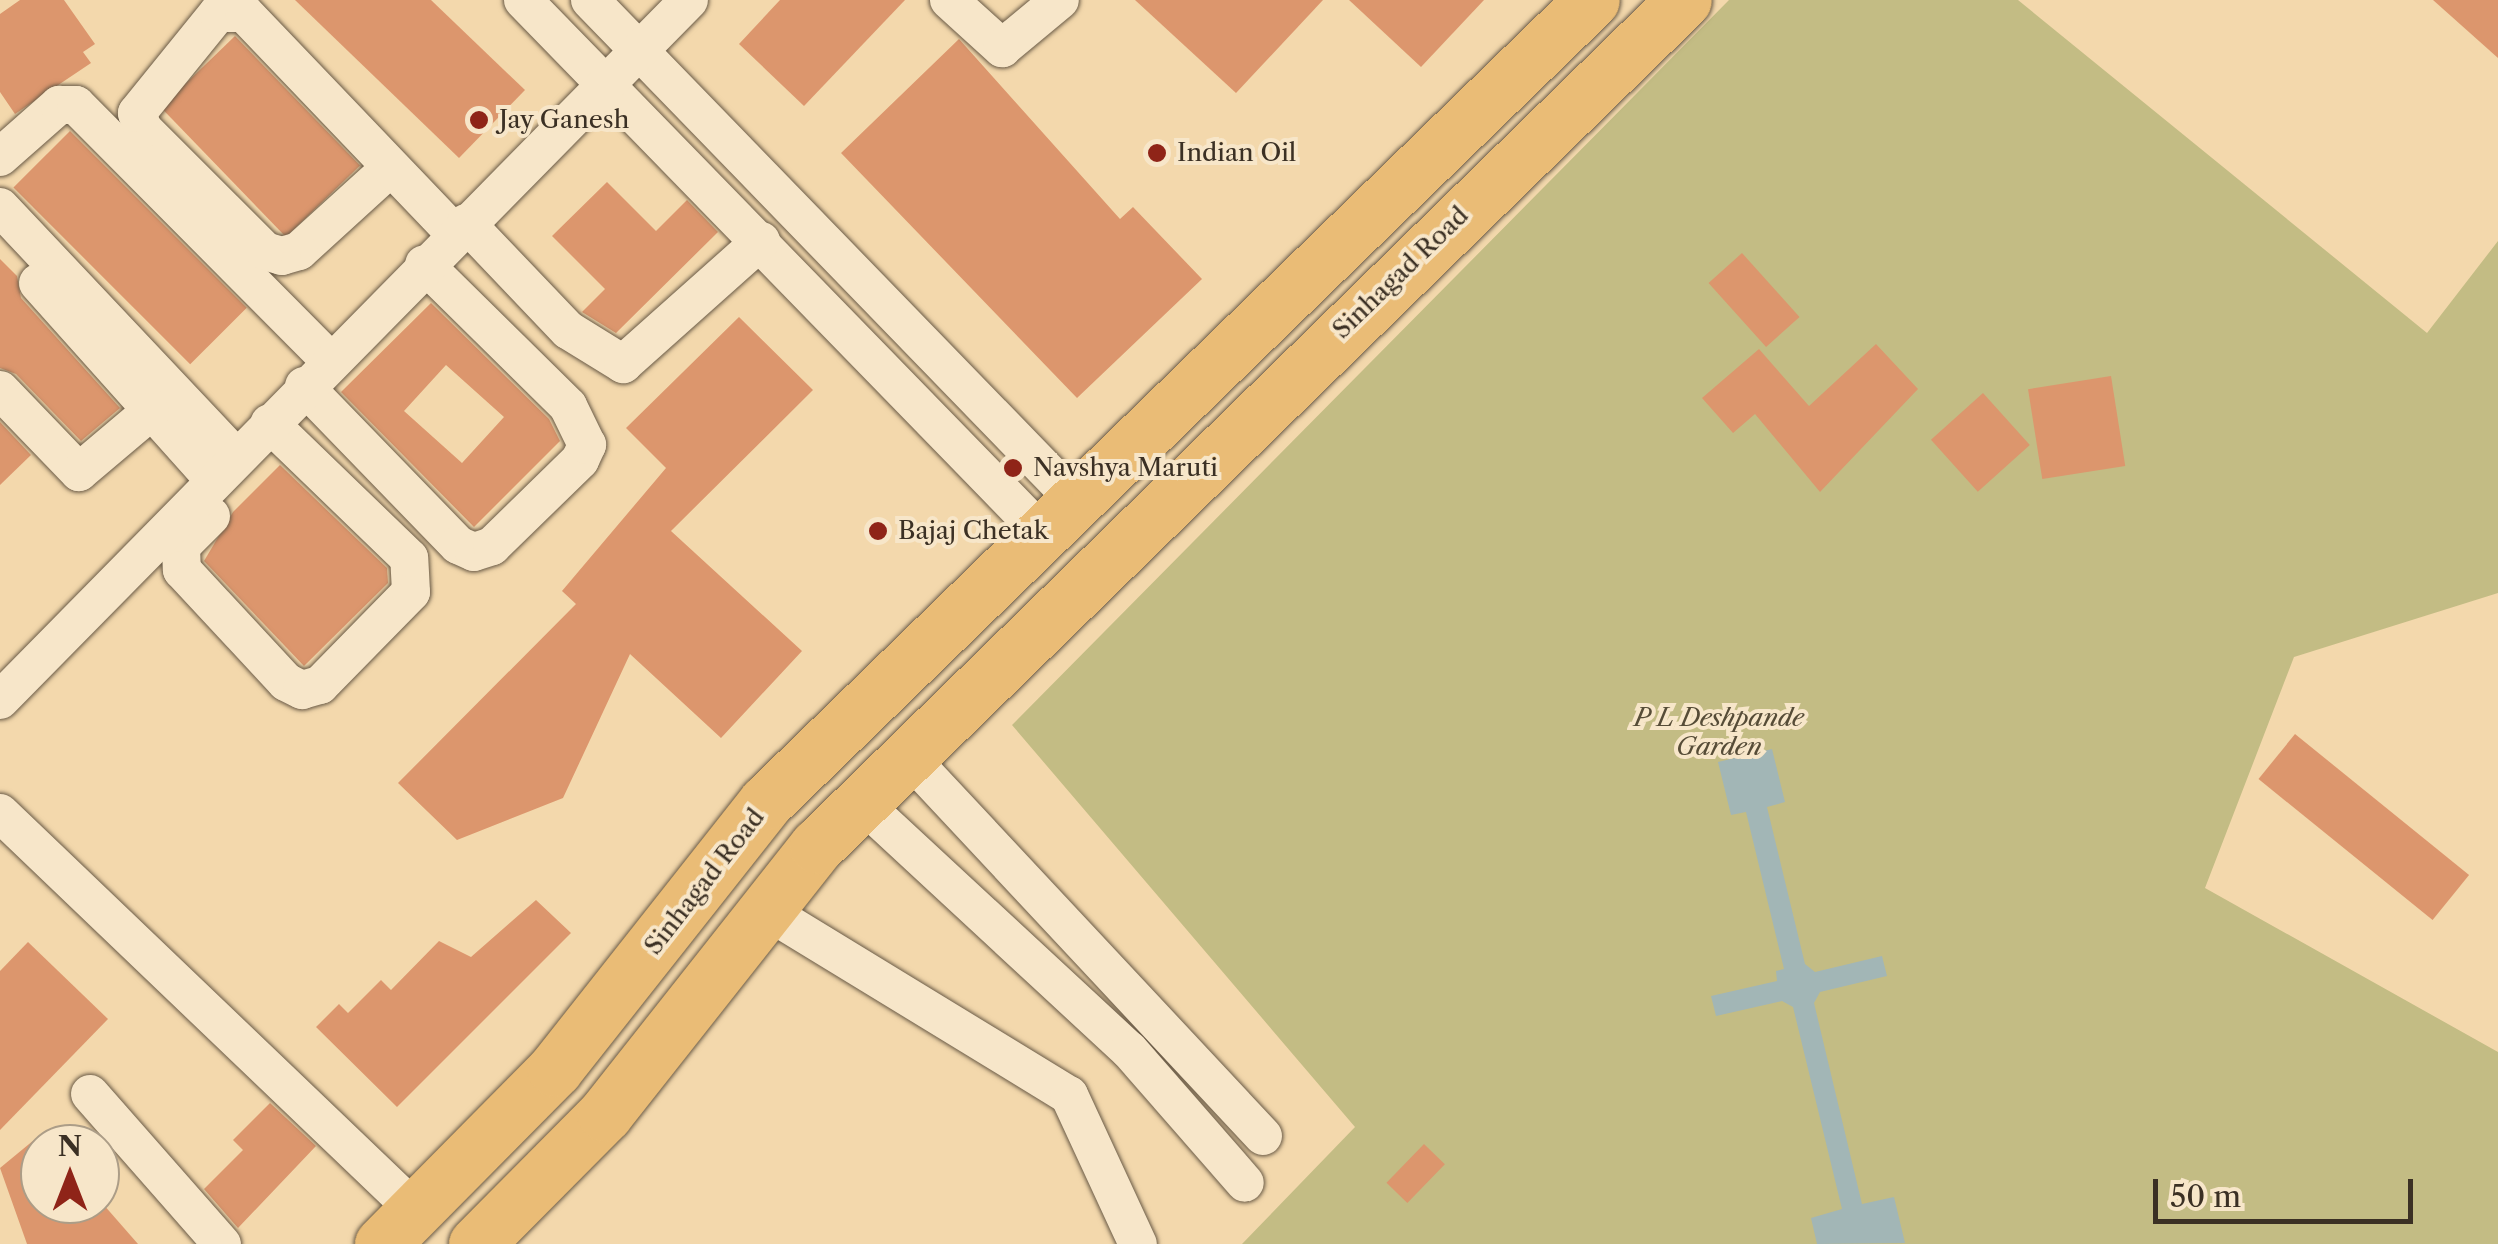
<!DOCTYPE html>
<html>
<head>
<meta charset="utf-8">
<style>
  body { margin:0 }
  #map { position:relative; width:2498px; height:1244px; overflow:hidden; background:#f3d8ac; font-family:"Libre Caslon Text",serif }
  div>[style] { position:absolute }
  .green>* { inset:0; background:#c3bc84 }
  .water>* { inset:0; background:#a2b6b6 }
  .building>* { inset:0; background:#dc966d; transform-origin:0 0 }
  .roads { filter:drop-shadow(0 0 2px #695a46) drop-shadow(0 0 2px #695a46) }
  .minor>* { height:38px; margin:-19px; padding:0 19px; transform-origin:19px; border-radius:19px; background:#f7e6c9 }
  .primary>* { height:55px; margin:-27.5px; padding:0 27.5px; transform-origin:27.5px; border-radius:27.5px; background:#eabc76 }
  .dots>* { width:28px; height:28px; translate:-50% -50%; box-sizing:border-box; border:5px solid #f7e6c9; border-radius:50% }
  span { translate:-50% -50%; white-space:nowrap; text-align:center; line-height:1.15; -webkit-text-stroke:8px #f7e6c9; paint-order:stroke }
  .poi-label { font-size:25px; color:#3b3024 }
  .left { translate:0 -50%; text-align:left }
  .street-label { font-size:25px; color:#3b3024 }
  .park-label { font-size:25px; color:#564c37; font-style:italic }
  .north { position:absolute; left:20px; top:1124px; width:100px; height:100px; box-sizing:border-box; background:#f7e6c9; border:2px solid #ac9d87; border-radius:50%; rotate:0deg; font-size:28px; font-weight:700; line-height:40px; text-align:center; color:#3b3024 }
  .north::after { content:''; display:block; margin:auto; width:35px; height:45px; background:#8f2418; clip-path:polygon(50% 0,100% 100%,50% 72%,0 100%) }
  .scale { position:absolute; left:2153px; top:1179px; width:260px; height:45px; box-sizing:border-box; border:5px solid #3b3024; border-top:0; padding-left:12px; font-size:30px; line-height:35px; white-space:nowrap; color:#3b3024; -webkit-text-stroke:8px #f7e6c9; paint-order:stroke }
</style>
</head>
<body>
<div id="map">
  <div class="green">
    <i style="clip-path:polygon(1729px 0,2018px 0,2427px 333px,2498px 241px,2498px 593px,2294px 657px,2205px 888px,2498px 1052px,2498px 1244px,1242px 1244px,1355px 1127px,1012px 725px)"></i>
  </div>
  <div class="water">
    <i style="clip-path:polygon(1772px 749px,1785px 802px,1767px 807px,1805px 964px,1815px 972px,1882px 956px,1887px 976px,1820px 992px,1814px 1003px,1862px 1204px,1894px 1197px,1905px 1243px,1817px 1244px,1811px 1218px,1842px 1209px,1793px 1007px,1782px 1001px,1716px 1016px,1711px 996px,1777px 981px,1776px 971px,1784px 969px,1746px 812px,1731px 815px,1718px 762px)"></i>
  </div>
  <div class="building">
    <i style="clip-path:polygon(20px 0,64px 0,95px 44px,83px 52px,91px 63px,15px 114px,0 92px,0 14px)"></i>
    <i style="clip-path:polygon(295px 0,431px 0,525px 90px,459px 158px)"></i>
    <i style="clip-path:polygon(780px 0,905px 0,804px 106px,739px 44px)"></i>
    <i style="clip-path:polygon(1135px 0,1323px 0,1236px 93px)"></i>
    <i style="clip-path:polygon(1349px 0,1484px 0,1421px 67px)"></i>
    <i style="clip-path:polygon(2433px 0,2498px 0,2498px 58px)"></i>
    <i style="left:235px;top:36px;width:180px;height:103px;rotate:46deg"></i>
    <i style="clip-path:polygon(959px 39px,1120px 219px,1133px 207px,1202px 279px,1077px 398px,841px 153px)"></i>
    <i style="left:70px;top:131px;width:250px;height:80px;rotate:45deg"></i>
    <i style="clip-path:polygon(607px 182px,656px 231px,687px 200px,718px 232px,616px 333px,582px 312px,605px 289px,552px 236px)"></i>
    <i style="left:1742px;top:253px;width:86px;height:45px;rotate:48deg"></i>
    <i style="clip-path:polygon(0 259px,17px 276px,21px 298px,120px 408px,81px 441px,16px 374px,0 368px)"></i>
    <i style="clip-path:polygon(evenodd,431px 303px,549px 419px,560px 441px,474px 527px,341px 392px,431px 303px,446px 365px,504px 417px,462px 463px,404px 411px,446px 365px)"></i>
    <i style="clip-path:polygon(739px 317px,813px 390px,671px 531px,802px 651px,721px 738px,630px 654px,563px 798px,457px 840px,398px 783px,576px 604px,562px 591px,666px 468px,626px 428px)"></i>
    <i style="clip-path:polygon(1876px 344px,1918px 389px,1820px 492px,1755px 414px,1733px 433px,1702px 398px,1759px 349px,1809px 406px)"></i>
    <i style="left:2111px;top:376px;width:91px;height:84px;rotate:81deg"></i>
    <i style="left:1983px;top:393px;width:70px;height:70px;rotate:48deg"></i>
    <i style="clip-path:polygon(0 422px,31px 455px,0 485px)"></i>
    <i style="clip-path:polygon(280px 465px,387px 568px,388px 583px,304px 666px,204px 561px,233px 512px)"></i>
    <i style="left:2295px;top:734px;width:224px;height:58px;rotate:39deg"></i>
    <i style="clip-path:polygon(536px 900px,571px 933px,397px 1107px,316px 1027px,339px 1004px,348px 1013px,381px 980px,391px 990px,439px 941px,471px 957px)"></i>
    <i style="clip-path:polygon(28px 942px,108px 1019px,0 1130px,0 971px)"></i>
    <i style="clip-path:polygon(270px 1103px,316px 1146px,238px 1228px,204px 1189px,243px 1150px,233px 1140px)"></i>
    <i style="clip-path:polygon(40px 1135px,40px 1204px,103px 1204px,138px 1244px,27px 1244px,0 1168px)"></i>
    <i style="left:1424px;top:1144px;width:29px;height:54px;rotate:44deg"></i>
  </div>
  <div class="roads">
    <div class="minor">
      <i style="left:523px;top:0;width:740px;rotate:45.77deg"></i>
      <i style="left:590px;top:0;width:692px;rotate:45.88deg"></i>
      <i style="left:949px;top:0;width:72px;rotate:42.2deg"></i>
      <i style="left:1002px;top:48px;width:75px;rotate:-39.6deg"></i>
      <i style="left:0;top:157px;width:79px;rotate:-41.4deg"></i>
      <i style="left:59px;top:105px;width:17px"></i>
      <i style="left:76px;top:105px;width:361px;rotate:45.2deg"></i>
      <i style="left:389px;top:169px;width:122px;rotate:137.7deg"></i>
      <i style="left:299px;top:251px;width:18px;rotate:164deg"></i>
      <i style="left:282px;top:256px;width:18px;rotate:-164deg"></i>
      <i style="left:265px;top:251px;width:173px;rotate:-135deg"></i>
      <i style="left:143px;top:129px;width:17px;rotate:-111deg"></i>
      <i style="left:137px;top:113px;width:129px;rotate:-51deg"></i>
      <i style="left:218px;top:13px;width:26px"></i>
      <i style="left:244px;top:13px;width:306px;rotate:46.3deg"></i>
      <i style="left:0;top:207px;width:342px;rotate:46.7deg"></i>
      <i style="left:466px;top:223px;width:148px;rotate:46.4deg"></i>
      <i style="left:568px;top:330px;width:65px;rotate:31.7deg"></i>
      <i style="left:623px;top:364px;width:185px;rotate:-41.7deg"></i>
      <i style="left:38px;top:283px;width:263px;rotate:48.2deg"></i>
      <i style="left:304px;top:386px;width:221px;rotate:45.9deg"></i>
      <i style="left:458px;top:545px;width:17px;rotate:24deg"></i>
      <i style="left:474px;top:552px;width:19px;rotate:-18deg"></i>
      <i style="left:492px;top:546px;width:123px;rotate:-44.3deg"></i>
      <i style="left:580px;top:460px;width:17px;rotate:-65deg"></i>
      <i style="left:587px;top:445px;width:43px;rotate:-116deg"></i>
      <i style="left:568px;top:406px;width:202px;rotate:-135.4deg"></i>
      <i style="left:0;top:390px;width:114px;rotate:46.1deg"></i>
      <i style="left:79px;top:472px;width:93px;rotate:-40.2deg"></i>
      <i style="left:211px;top:516px;width:42px;rotate:135deg"></i>
      <i style="left:181px;top:546px;width:24px;rotate:88deg"></i>
      <i style="left:182px;top:570px;width:153px;rotate:47.1deg"></i>
      <i style="left:286px;top:682px;width:18px;rotate:27deg"></i>
      <i style="left:302px;top:690px;width:19px;rotate:-16deg"></i>
      <i style="left:320px;top:685px;width:130px;rotate:-45.6deg"></i>
      <i style="left:411px;top:592px;width:34px;rotate:-93deg"></i>
      <i style="left:409px;top:558px;width:194px;rotate:-136deg"></i>
      <i style="left:0;top:700px;width:982px;rotate:-45.45deg"></i>
      <i style="left:908px;top:756px;width:520px;rotate:46.95deg"></i>
      <i style="left:862px;top:803px;width:364px;rotate:42.8deg"></i>
      <i style="left:1129px;top:1050px;width:176px;rotate:48.9deg"></i>
      <i style="left:0;top:813px;width:574px;rotate:43.73deg"></i>
      <i style="left:767px;top:911px;width:354px;rotate:31.4deg"></i>
      <i style="left:1069px;top:1095px;width:164px;rotate:65.2deg"></i>
      <i style="left:90px;top:1094px;width:200px;rotate:48.7deg"></i>
    </div>
    <div class="primary">
      <i style="left:382px;top:1244px;width:246px;rotate:-45.3deg"></i>
      <i style="left:555px;top:1069px;width:340px;rotate:-51.7deg"></i>
      <i style="left:766px;top:802px;width:1151px;rotate:-44.16deg"></i>
      <i style="left:476px;top:1244px;width:183px;rotate:-45.2deg"></i>
      <i style="left:605px;top:1114px;width:342px;rotate:-51.7deg"></i>
      <i style="left:817px;top:846px;width:1211px;rotate:-44.3deg"></i>
    </div>
  </div>
  <div class="dots">
    <i style="left:479px;top:120px;background:#8f2418"></i>
    <i style="left:1157px;top:153px;background:#8f2418"></i>
    <i style="left:1013px;top:468px;background:#8f2418"></i>
    <i style="left:878px;top:531px;background:#8f2418"></i>
  </div>
  <div class="poi-label">
    <span class="left" style="left:499px;top:120px">Jay Ganesh</span>
    <span class="left" style="left:1177px;top:153px">Indian Oil</span>
    <span class="left" style="left:1033px;top:468px">Navshya Maruti</span>
    <span class="left" style="left:898px;top:531px">Bajaj Chetak</span>
  </div>
  <div class="street-label">
    <span style="left:1401px;top:273px;rotate:-44deg">Sinhagad Road</span>
    <span style="left:705px;top:882px;rotate:-52deg">Sinhagad Road</span>
  </div>
  <div class="park-label">
    <span style="left:1719px;top:733px">P L Deshpande<br>Garden</span>
  </div>
  <div class="north">N</div>
  <div class="scale">50 m</div>
</div>
</body>
</html>
